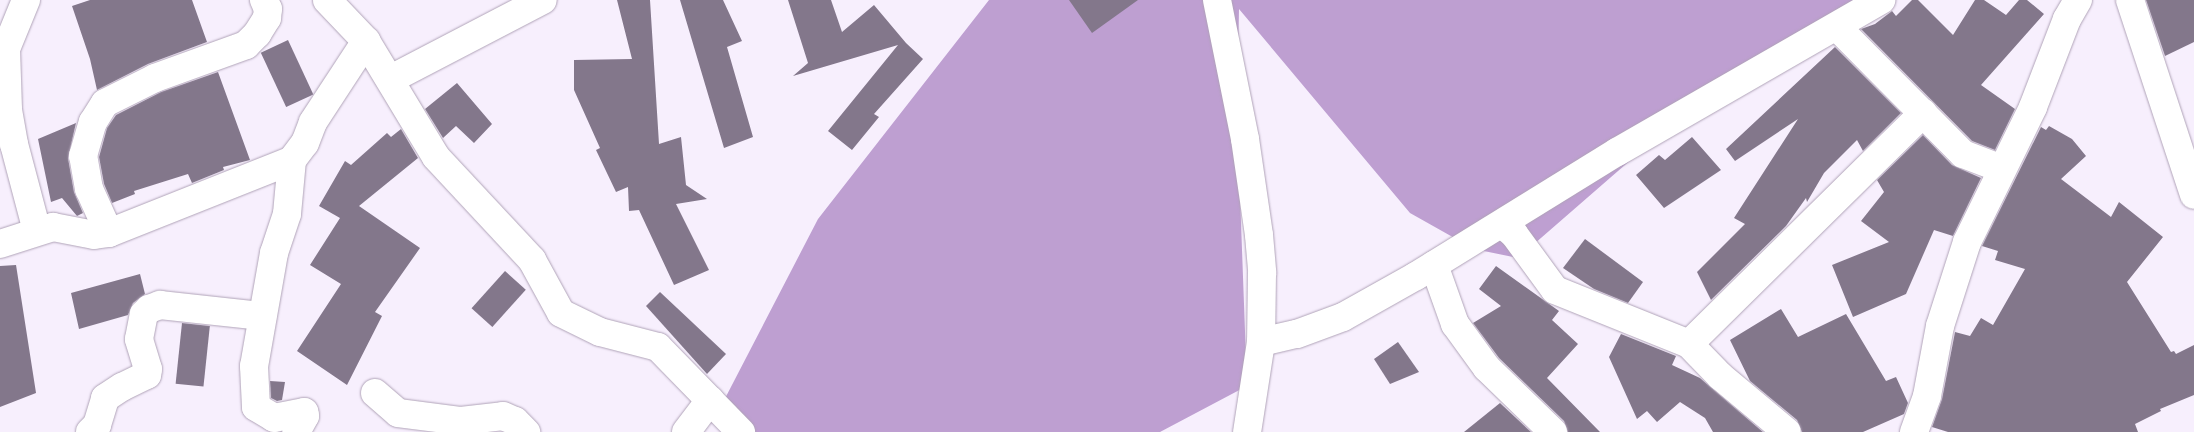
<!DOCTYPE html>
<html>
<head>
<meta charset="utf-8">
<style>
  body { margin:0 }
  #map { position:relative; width:2194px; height:432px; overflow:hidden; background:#f7effd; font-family:Arial,sans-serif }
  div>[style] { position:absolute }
  .forest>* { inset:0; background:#be9fd1 }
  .building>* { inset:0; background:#83778b; transform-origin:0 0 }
  .roads { filter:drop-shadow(0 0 1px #b0a3b8) drop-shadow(0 0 1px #b0a3b8) }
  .minor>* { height:28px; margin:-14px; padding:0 14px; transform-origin:14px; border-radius:14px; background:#fff }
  span { translate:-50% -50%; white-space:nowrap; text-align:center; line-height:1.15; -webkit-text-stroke:4px #fff; paint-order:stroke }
</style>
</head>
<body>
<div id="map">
  <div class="forest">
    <i style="clip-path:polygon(989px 0,1890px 0,1664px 131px,1518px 258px,1474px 249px,1410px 213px,1239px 9px,1237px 113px,1247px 386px,1160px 432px,736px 432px,719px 410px,818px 219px)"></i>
  </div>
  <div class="building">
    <i style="clip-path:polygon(90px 0,192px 0,207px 42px,148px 64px,97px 90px,90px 59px,72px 6px)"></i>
    <i style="clip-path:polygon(617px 0,650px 0,659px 144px,681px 137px,686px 185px,707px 199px,676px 204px,709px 270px,674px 285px,639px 210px,629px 211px,628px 187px,616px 192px,596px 150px,600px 148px,574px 90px,574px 60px,632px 59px)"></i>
    <i style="clip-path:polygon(680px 0,723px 0,742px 41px,727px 47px,753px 137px,724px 148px)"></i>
    <i style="clip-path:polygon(788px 0,831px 0,842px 32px,874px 5px,906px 43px,923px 59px,874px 114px,879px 117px,852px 150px,828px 131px,898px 45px,793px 76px,808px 63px)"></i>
    <i style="clip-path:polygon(1069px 0,1138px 0,1092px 33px)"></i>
    <i style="clip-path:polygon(1912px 0,1918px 0,1953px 35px,1975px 0,1984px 0,2006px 15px,2019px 0,2027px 0,2044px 14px,1981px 85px,2015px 109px,1995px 150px,1972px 141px,1861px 29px,1875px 24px,1892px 11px,1896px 16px)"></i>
    <i style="clip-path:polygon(2146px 0,2194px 0,2194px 42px,2165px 56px)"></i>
    <i style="left:288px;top:40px;width:60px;height:30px;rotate:65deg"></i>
    <i style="clip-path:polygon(1835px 47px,1901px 113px,1863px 151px,1857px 140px,1824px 173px,1807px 202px,1806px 198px,1786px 226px,1711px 300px,1697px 272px,1745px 224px,1734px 218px,1798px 119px,1735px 161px,1726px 149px)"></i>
    <i style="clip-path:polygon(218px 72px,250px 160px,223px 167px,224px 170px,192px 183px,188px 174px,134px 191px,135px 194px,112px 203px,104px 184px,99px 157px,107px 128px,116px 115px,161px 92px)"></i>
    <i style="clip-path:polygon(457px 83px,492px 124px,474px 143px,456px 126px,443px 138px,425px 109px)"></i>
    <i style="clip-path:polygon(76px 123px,68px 158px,74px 192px,83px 213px,77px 216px,62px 198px,51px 202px,38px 139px)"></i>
    <i style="clip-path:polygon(2049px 126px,2072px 139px,2086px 156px,2061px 179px,2111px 217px,2119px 202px,2163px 237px,2127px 282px,2171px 352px,2174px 351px,2176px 354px,2194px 345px,2194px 395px,2160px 409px,2161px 411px,2135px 424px,2138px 432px,1948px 432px,1932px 427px,1942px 399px,1955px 332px,1970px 336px,1981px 318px,1993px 325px,2025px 269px,1995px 260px,1998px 251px,1982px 246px,2041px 127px,2046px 130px)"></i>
    <i style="clip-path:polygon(401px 129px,418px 158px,359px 206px,420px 248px,375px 312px,382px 316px,347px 385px,297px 351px,341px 284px,310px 265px,340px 218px,319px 206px,345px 161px,351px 165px,387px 133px,391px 137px)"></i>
    <i style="clip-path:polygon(1923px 135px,1952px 165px,1981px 178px,1953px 236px,1934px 230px,1906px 294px,1853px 317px,1832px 265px,1889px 242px,1861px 221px,1884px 192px,1877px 180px)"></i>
    <i style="clip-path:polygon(1692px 137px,1721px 170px,1664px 208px,1636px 175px,1659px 155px,1665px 160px)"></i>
    <i style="clip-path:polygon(1585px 239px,1643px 282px,1628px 303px,1594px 289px,1563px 268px)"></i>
    <i style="clip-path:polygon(16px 265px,36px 393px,0 407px,0 266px)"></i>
    <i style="clip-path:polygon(1496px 266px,1559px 311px,1552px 320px,1578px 344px,1547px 378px,1600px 432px,1568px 432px,1564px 421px,1499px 358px,1473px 323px,1501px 306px,1479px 289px)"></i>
    <i style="left:505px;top:271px;width:28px;height:50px;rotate:42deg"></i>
    <i style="clip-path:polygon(140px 274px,145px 294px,133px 303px,128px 315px,79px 329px,71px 293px)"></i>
    <i style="clip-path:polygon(660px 292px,726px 354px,707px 374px,646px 306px)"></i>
    <i style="clip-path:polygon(1781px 309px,1798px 337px,1846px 314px,1886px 381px,1896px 377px,1908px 403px,1904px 414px,1863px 432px,1802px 432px,1797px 420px,1750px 381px,1730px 340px)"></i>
    <i style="left:182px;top:323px;width:28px;height:61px;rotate:6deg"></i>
    <i style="clip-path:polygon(1621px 334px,1676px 356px,1672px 365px,1700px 378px,1763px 432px,1713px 432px,1705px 418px,1680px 402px,1657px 422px,1647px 411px,1637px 419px,1609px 357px)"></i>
    <i style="clip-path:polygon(1398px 342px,1419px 372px,1390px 384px,1374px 359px)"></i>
    <i style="clip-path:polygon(270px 381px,285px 382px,282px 400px,277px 401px,271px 398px)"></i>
    <i style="clip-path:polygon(1500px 403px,1531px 432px,1464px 432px)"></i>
  </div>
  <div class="roads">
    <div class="minor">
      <i style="left:26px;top:0;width:53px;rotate:112.2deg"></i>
      <i style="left:6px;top:49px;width:61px;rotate:88.1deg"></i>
      <i style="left:8px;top:110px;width:35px;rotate:80deg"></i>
      <i style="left:14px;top:144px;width:90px;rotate:75.2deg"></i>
      <i style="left:327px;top:0;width:57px;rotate:46.4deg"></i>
      <i style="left:366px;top:41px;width:135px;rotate:58.9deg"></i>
      <i style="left:436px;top:157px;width:141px;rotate:47deg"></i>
      <i style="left:532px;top:260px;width:60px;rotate:61.3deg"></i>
      <i style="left:561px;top:313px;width:43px;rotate:26deg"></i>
      <i style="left:600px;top:332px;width:60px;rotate:14.5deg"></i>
      <i style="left:658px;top:347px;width:119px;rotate:45.7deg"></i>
      <i style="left:1217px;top:0;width:142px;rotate:78.6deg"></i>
      <i style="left:1245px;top:139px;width:97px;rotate:81.7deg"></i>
      <i style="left:1259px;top:235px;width:38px;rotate:85deg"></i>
      <i style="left:1262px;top:273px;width:69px;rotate:90.8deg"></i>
      <i style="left:1261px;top:342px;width:91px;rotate:98.8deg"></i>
      <i style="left:2130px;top:0;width:205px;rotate:71.8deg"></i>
      <i style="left:1837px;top:27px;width:179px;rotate:45.2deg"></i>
      <i style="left:1963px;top:154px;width:42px;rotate:21deg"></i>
      <i style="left:391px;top:79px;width:171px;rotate:-27.5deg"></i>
      <i style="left:292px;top:160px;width:54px;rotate:95.3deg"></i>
      <i style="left:287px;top:214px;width:41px;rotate:108.4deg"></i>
      <i style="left:274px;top:253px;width:115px;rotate:100deg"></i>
      <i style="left:254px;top:366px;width:41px;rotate:87.2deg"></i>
      <i style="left:256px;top:407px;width:21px;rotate:31deg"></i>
      <i style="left:274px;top:418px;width:31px;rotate:-11deg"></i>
      <i style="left:304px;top:412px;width:4px;rotate:76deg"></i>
      <i style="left:305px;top:416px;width:18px;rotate:119deg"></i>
      <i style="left:1502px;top:224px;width:16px;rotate:40deg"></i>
      <i style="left:1514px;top:234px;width:69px;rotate:53.8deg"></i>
      <i style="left:1555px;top:290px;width:144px;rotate:21.9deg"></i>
      <i style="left:1689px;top:344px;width:45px;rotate:45.9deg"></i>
      <i style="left:1720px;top:376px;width:87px;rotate:39.9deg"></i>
      <i style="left:109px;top:233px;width:48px;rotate:-114.4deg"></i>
      <i style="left:89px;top:189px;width:34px;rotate:-100deg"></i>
      <i style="left:83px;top:156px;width:35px;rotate:-74deg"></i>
      <i style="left:93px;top:122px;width:22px;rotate:-58deg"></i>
      <i style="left:105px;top:103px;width:56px;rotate:-26.6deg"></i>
      <i style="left:155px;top:78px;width:97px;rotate:-19.9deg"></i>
      <i style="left:246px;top:45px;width:16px;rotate:-45deg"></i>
      <i style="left:257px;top:34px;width:19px;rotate:-58deg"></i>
      <i style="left:267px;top:18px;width:9px;rotate:-84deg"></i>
      <i style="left:268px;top:9px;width:10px;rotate:-114deg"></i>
      <i style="left:0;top:244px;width:56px;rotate:-17.8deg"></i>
      <i style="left:53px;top:227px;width:42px;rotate:11deg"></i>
      <i style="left:94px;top:235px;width:15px;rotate:-8deg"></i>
      <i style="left:109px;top:233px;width:197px;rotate:-21.7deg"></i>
      <i style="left:292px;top:160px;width:21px;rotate:-53deg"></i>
      <i style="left:305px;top:143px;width:22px;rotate:-69deg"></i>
      <i style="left:313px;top:122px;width:97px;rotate:-56.8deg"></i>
      <i style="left:1434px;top:265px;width:63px;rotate:70.4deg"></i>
      <i style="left:1455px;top:324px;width:54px;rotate:54deg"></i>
      <i style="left:1487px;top:368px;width:92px;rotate:44.1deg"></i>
      <i style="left:1261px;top:342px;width:37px;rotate:-13deg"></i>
      <i style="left:1297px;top:334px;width:49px;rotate:-20.3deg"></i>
      <i style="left:1343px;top:317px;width:84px;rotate:-29.3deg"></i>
      <i style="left:1416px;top:276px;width:236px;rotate:-31.7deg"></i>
      <i style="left:1617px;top:152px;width:305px;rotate:-29.9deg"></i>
      <i style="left:1689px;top:344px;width:329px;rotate:-44.6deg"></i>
      <i style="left:375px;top:393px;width:30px;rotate:41deg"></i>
      <i style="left:398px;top:413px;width:64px;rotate:7.2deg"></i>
      <i style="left:461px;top:421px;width:42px;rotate:-6.8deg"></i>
      <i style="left:503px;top:416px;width:13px;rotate:23deg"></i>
      <i style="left:515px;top:421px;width:16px;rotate:45deg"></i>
      <i style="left:90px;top:432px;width:10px;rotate:-45deg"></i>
      <i style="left:97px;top:425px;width:28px;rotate:-73deg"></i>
      <i style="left:105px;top:398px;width:20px;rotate:-33deg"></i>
      <i style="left:122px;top:387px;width:28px;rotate:-26deg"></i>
      <i style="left:147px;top:375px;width:6px;rotate:-81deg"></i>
      <i style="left:148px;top:369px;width:31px;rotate:-107deg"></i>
      <i style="left:139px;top:339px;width:25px;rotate:-79deg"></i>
      <i style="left:144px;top:314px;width:7px;rotate:-45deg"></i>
      <i style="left:149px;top:309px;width:12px;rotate:-20deg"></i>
      <i style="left:160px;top:305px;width:103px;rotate:6.2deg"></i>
      <i style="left:686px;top:432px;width:40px;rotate:-53deg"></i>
      <i style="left:1914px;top:432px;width:38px;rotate:-70deg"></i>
      <i style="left:1927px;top:396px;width:71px;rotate:-79.5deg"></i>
      <i style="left:1940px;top:326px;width:88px;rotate:-72.2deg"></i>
      <i style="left:1967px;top:242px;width:150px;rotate:-63.9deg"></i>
      <i style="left:2033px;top:107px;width:94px;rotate:-68.9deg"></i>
      <i style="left:2067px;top:19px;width:22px;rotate:-60deg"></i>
    </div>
  </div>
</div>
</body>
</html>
